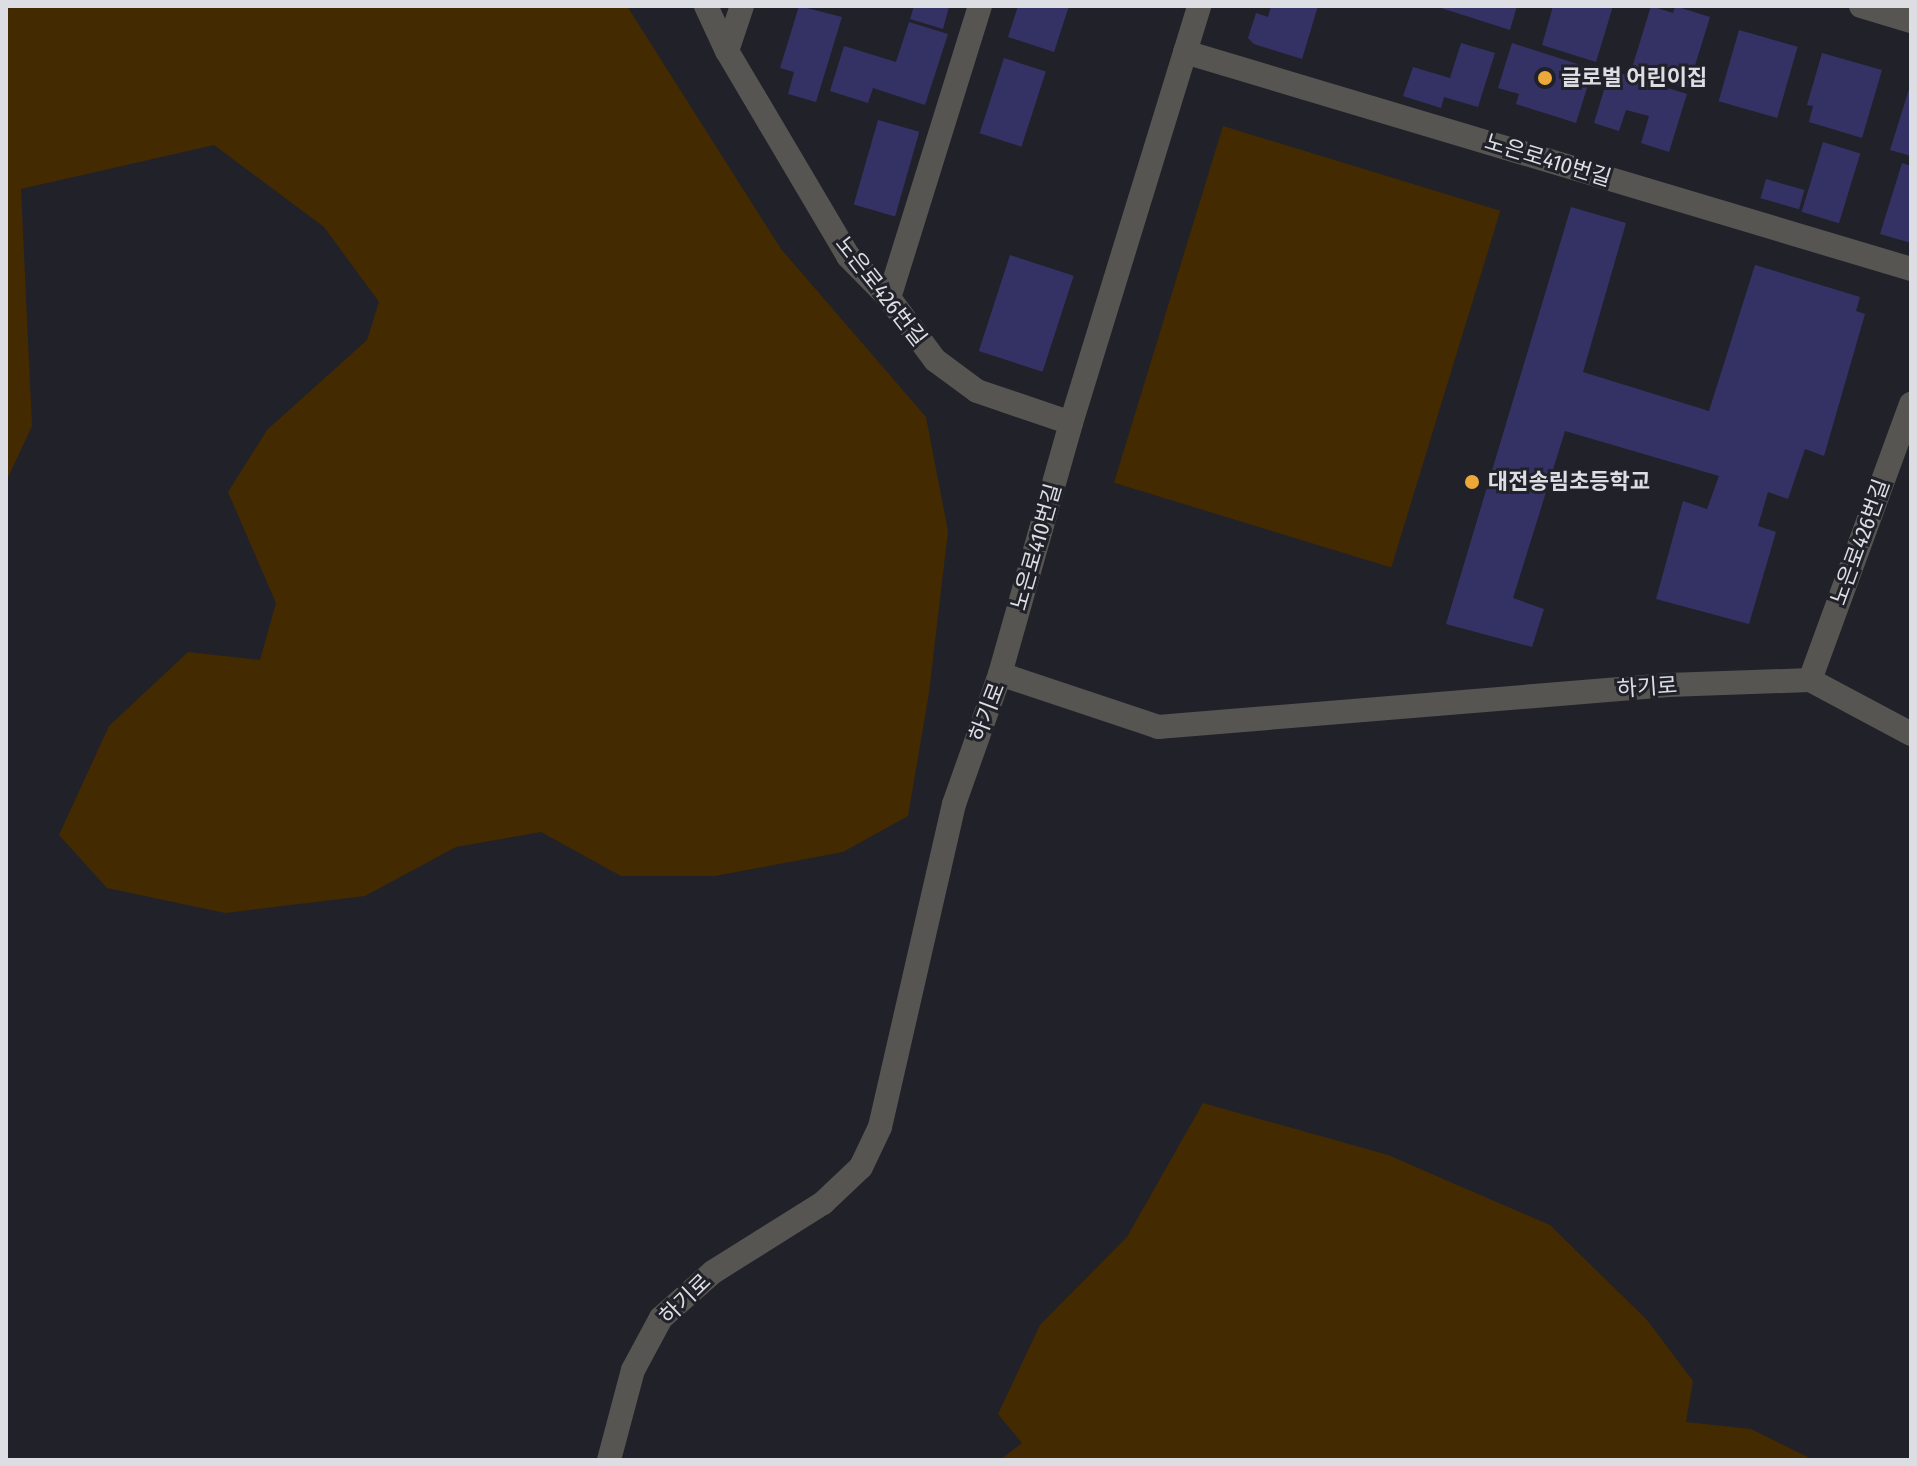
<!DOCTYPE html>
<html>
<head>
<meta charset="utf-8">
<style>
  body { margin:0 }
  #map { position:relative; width:1917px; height:1466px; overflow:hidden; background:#21212a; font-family:"Fira Sans Condensed","Noto Sans KR",sans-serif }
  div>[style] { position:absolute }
  .green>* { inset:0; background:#432a00; transform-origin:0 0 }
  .building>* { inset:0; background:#343264; transform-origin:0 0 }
  .minor>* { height:24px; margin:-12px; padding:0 12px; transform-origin:12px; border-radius:12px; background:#575551 }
  .dots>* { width:22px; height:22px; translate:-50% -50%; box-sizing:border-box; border:4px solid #21212a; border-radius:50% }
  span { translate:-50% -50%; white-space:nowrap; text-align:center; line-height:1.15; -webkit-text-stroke:6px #21212a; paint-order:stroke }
  .poi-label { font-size:22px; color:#dddee3; font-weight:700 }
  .left { translate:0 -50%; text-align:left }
  .street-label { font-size:22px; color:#dddee3 }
  .frame { position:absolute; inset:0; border:8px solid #dddee3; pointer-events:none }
</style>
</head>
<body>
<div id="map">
  <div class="green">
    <i style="clip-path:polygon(6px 6px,627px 6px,781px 249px,926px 417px,948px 531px,929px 693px,908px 816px,843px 852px,715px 876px,621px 876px,541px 832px,456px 847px,365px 896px,225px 913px,107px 888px,59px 835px,109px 726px,188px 652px,260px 660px,276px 603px,228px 492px,267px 430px,367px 340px,379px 302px,324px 227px,214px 145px,21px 189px,32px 426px,6px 482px)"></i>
    <i style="left:1223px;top:126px;width:290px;height:373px;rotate:17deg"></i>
    <i style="clip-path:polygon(1203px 1103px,1388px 1155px,1550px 1225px,1647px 1320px,1693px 1381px,1686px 1422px,1751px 1429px,1814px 1460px,1000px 1460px,1022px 1443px,998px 1414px,1040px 1325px,1127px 1237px)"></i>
  </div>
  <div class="building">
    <i style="clip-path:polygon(799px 6px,842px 17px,816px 102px,788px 94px,794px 72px,780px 68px)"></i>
    <i style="clip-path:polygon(914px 6px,949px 7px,943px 29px,910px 19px)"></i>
    <i style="clip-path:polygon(1018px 6px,1069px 6px,1054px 52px,1008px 37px)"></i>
    <i style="clip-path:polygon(1271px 6px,1318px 6px,1302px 59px,1254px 44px,1248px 38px,1256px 13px,1268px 17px)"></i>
    <i style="clip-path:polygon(1435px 6px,1517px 6px,1510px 30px)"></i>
    <i style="clip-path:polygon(1553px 6px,1613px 6px,1596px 62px,1542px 45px)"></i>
    <i style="clip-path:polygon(1651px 6px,1673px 13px,1675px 6px,1710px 17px,1688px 88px,1631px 71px)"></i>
    <i style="clip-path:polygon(909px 22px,948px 34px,925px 105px,873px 88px,868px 103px,830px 91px,844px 46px,896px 62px)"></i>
    <i style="left:1739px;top:30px;width:61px;height:74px;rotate:16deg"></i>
    <i style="clip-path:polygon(1461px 43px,1495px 53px,1478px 107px,1444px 97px,1441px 108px,1403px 96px,1413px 67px,1450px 78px)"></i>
    <i style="clip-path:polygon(1512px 43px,1593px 69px,1576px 123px,1516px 104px,1519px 94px,1498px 88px)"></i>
    <i style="clip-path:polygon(1822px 53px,1882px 70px,1862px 138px,1809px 122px,1813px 106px,1807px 105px)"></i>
    <i style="left:1004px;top:58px;width:44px;height:79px;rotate:18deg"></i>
    <i style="clip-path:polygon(1610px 70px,1687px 94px,1669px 152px,1641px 143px,1649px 116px,1626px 110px,1619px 131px,1594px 123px)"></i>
    <i style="clip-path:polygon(1910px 86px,1911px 86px,1911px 156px,1890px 150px)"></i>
    <i style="left:878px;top:120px;width:43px;height:88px;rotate:16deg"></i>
    <i style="left:1823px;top:142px;width:39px;height:73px;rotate:17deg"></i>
    <i style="clip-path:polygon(1902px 163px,1911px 166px,1911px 243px,1880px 234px)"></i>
    <i style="left:1766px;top:179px;width:40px;height:20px;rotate:16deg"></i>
    <i style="clip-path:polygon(1571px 207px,1626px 223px,1583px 372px,1709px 411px,1755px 265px,1860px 297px,1856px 311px,1865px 314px,1824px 456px,1805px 449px,1788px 499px,1768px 492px,1758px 526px,1776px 532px,1749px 624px,1656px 599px,1683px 501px,1707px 509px,1719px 476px,1565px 431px,1513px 598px,1544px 609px,1532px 647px,1446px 624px)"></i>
    <i style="left:1010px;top:255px;width:67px;height:101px;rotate:18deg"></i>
  </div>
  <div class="minor">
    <i style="left:706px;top:6px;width:50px;rotate:65deg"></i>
    <i style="left:727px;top:51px;width:238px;rotate:59.4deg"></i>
    <i style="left:848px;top:256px;width:59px;rotate:45.7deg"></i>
    <i style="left:889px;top:298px;width:77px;rotate:53.4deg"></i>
    <i style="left:935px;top:360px;width:52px;rotate:36.4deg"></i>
    <i style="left:977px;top:391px;width:99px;rotate:18.8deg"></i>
    <i style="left:1861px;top:6px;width:52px;rotate:16.7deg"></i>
    <i style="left:727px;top:51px;width:47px;rotate:-71.6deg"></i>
    <i style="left:1185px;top:52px;width:758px;rotate:16.64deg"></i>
    <i style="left:889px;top:298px;width:306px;rotate:-72.7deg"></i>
    <i style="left:1000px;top:674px;width:167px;rotate:18.5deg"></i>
    <i style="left:1158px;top:727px;width:512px;rotate:-4.71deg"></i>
    <i style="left:1668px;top:685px;width:142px;rotate:-2deg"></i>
    <i style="left:1810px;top:680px;width:115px;rotate:28.1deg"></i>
    <i style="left:1810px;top:680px;width:294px;rotate:-69.9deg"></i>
    <i style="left:609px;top:1460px;width:93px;rotate:-75.1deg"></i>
    <i style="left:633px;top:1370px;width:59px;rotate:-61.7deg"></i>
    <i style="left:661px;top:1318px;width:69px;rotate:-41.5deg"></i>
    <i style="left:713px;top:1272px;width:130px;rotate:-32.1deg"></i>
    <i style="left:823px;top:1203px;width:52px;rotate:-43.5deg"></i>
    <i style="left:861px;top:1167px;width:44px;rotate:-64.6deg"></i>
    <i style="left:880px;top:1127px;width:331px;rotate:-77.1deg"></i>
    <i style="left:954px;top:804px;width:138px;rotate:-70.5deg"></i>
    <i style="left:1000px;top:674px;width:261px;rotate:-74.2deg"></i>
    <i style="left:1071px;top:423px;width:436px;rotate:-72.9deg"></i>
  </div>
  <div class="dots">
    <i style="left:1545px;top:78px;background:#eca93a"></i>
    <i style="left:1472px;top:482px;background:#eca93a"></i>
  </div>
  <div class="poi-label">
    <span class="left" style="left:1561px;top:78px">글로벌 어린이집</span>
    <span class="left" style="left:1488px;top:482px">대전송림초등학교</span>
  </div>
  <div class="street-label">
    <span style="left:1548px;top:160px;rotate:17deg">노은로410번길</span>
    <span style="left:881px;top:291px;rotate:52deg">노은로426번길</span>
    <span style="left:1860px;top:542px;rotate:-70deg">노은로426번길</span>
    <span style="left:1036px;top:547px;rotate:-74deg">노은로410번길</span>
    <span style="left:1647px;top:687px;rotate:-4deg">하기로</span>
    <span style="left:987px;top:712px;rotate:-69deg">하기로</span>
    <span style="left:685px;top:1299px;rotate:-44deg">하기로</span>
  </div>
  <div class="frame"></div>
</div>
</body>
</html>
